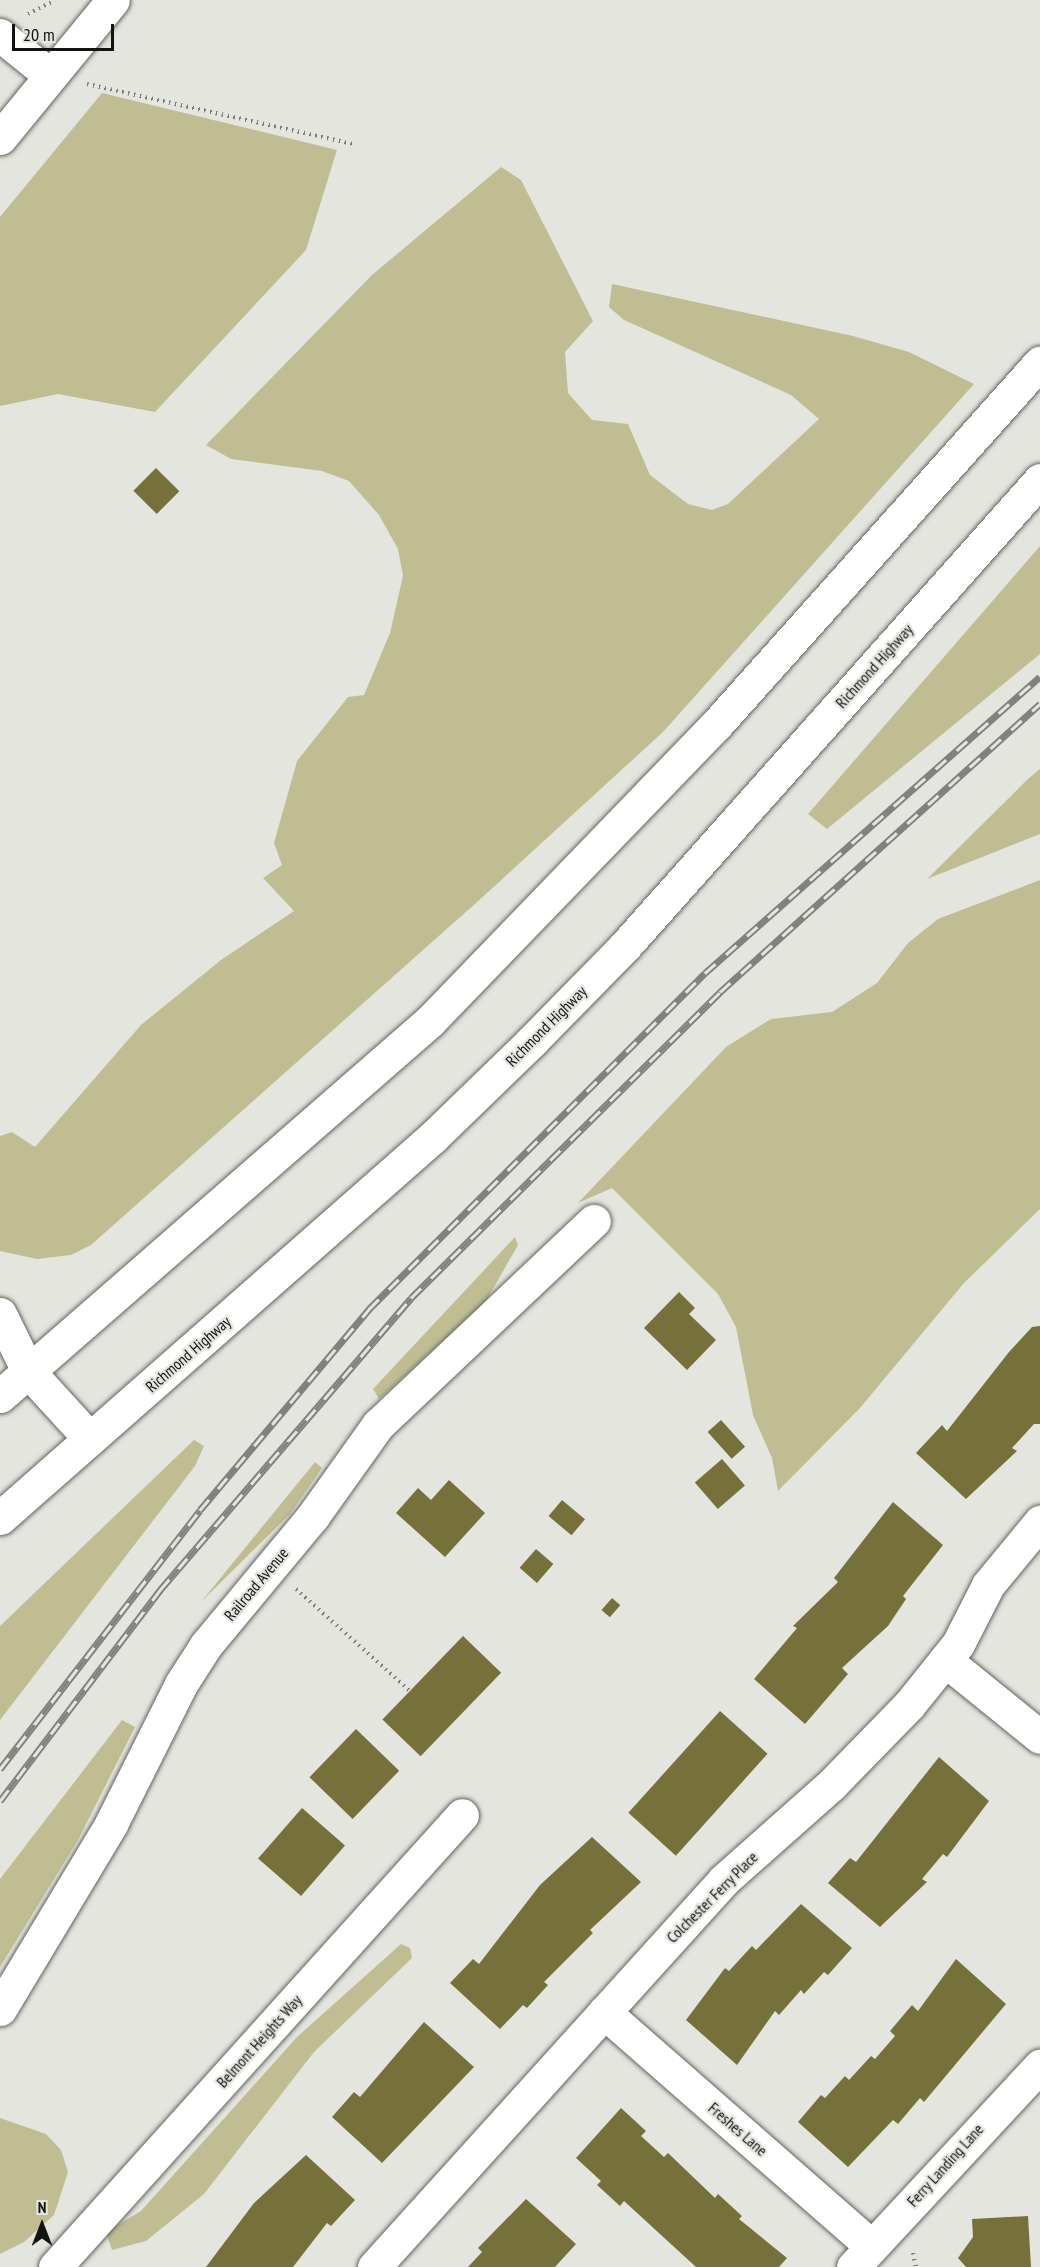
<!DOCTYPE html>
<html>
<head>
<meta charset="utf-8">
<style>
  body { margin:0 }
  #map { position:relative; width:1040px; height:2267px; overflow:hidden; background:#e5e5df; font-family:"PT Sans Narrow",sans-serif }
  div>[style] { position:absolute }
  .green>* { inset:0; background:#c0bd93 }
  .building>* { inset:0; background:#76713a; transform-origin:0 0 }
  .path>* { height:4px; margin-top:-2px; transform-origin:0; background:repeating-linear-gradient(90deg,#7c7c78 0 1.5px,transparent 0 6px) }
  .roads { filter:drop-shadow(0 0 2px #64645f) drop-shadow(0 0 2px #64645f) }
  .minor>* { height:33px; margin:-16.5px; padding:0 16.5px; transform-origin:16.5px; border-radius:16.5px; background:#fff }
  .major>* { height:33px; margin:-16.5px; padding:0 16.5px; transform-origin:16.5px; border-radius:16.5px; background:#fff }
  .rail>* { height:7px; margin-top:-3.5px; transform-origin:0; background:repeating-linear-gradient(90deg,#e5e5df 0 14px,#81817d 0 28px); box-sizing:border-box; border-block:2px solid #81817d }
  span { translate:-50% -50%; white-space:nowrap; text-align:center; line-height:1.15; -webkit-text-stroke:4.5px #e5e5df; paint-order:stroke }
  .street-label { font-size:16px; color:#131311 }
  .north { position:absolute; left:12px; top:2195px; width:60px; height:60px; -webkit-text-stroke:4px #e5e5df; paint-order:stroke; rotate:0deg; font-size:16px; font-weight:700; line-height:24px; text-align:center; color:#131311 }
  .north::after { content:''; display:block; margin:auto; width:21px; height:27px; background:#131311; clip-path:polygon(50% 0,100% 100%,50% 72%,0 100%) }
  .scale { position:absolute; left:12px; top:24px; width:102px; height:27px; box-sizing:border-box; border:3px solid #131311; border-top:0; padding-left:8px; font-size:18px; line-height:21px; white-space:nowrap; color:#131311; -webkit-text-stroke:4px #e5e5df; paint-order:stroke }
</style>
</head>
<body>
<div id="map">
  <div class="green">
    <i style="clip-path:polygon(102px 93px,337px 150px,306px 250px,155px 412px,58px 394px,0 406px,0 217px)"></i>
    <i style="clip-path:polygon(501px 167px,521px 180px,593px 321px,565px 352px,568px 393px,592px 420px,628px 424px,650px 475px,688px 504px,712px 510px,728px 504px,819px 419px,791px 395px,624px 320px,609px 307px,612px 284px,853px 336px,909px 352px,974px 384px,663px 732px,476px 903px,91px 1245px,71px 1255px,37px 1259px,0 1251px,0 1136px,12px 1132px,35px 1147px,141px 1025px,221px 960px,294px 911px,263px 878px,282px 865px,274px 843px,297px 761px,348px 697px,364px 695px,390px 633px,403px 576px,398px 549px,379px 515px,349px 481px,322px 471px,231px 459px,206px 445px,372px 275px)"></i>
    <i style="clip-path:polygon(1040px 546px,1040px 654px,827px 829px,808px 814px)"></i>
    <i style="clip-path:polygon(1040px 769px,1040px 834px,927px 879px,1029px 778px)"></i>
    <i style="clip-path:polygon(1040px 880px,1040px 1209px,964px 1283px,860px 1408px,778px 1491px,772px 1458px,753px 1415px,736px 1327px,718px 1294px,612px 1188px,578px 1203px,726px 1047px,771px 1019px,832px 1012px,877px 983px,908px 943px,938px 919px)"></i>
    <i style="clip-path:polygon(515px 1237px,518px 1245px,486px 1301px,379px 1399px,373px 1389px)"></i>
    <i style="clip-path:polygon(194px 1440px,204px 1446px,195px 1466px,0 1720px,0 1626px)"></i>
    <i style="clip-path:polygon(315px 1462px,322px 1468px,290px 1514px,201px 1602px)"></i>
    <i style="clip-path:polygon(122px 1720px,135px 1727px,78px 1840px,0 1967px,0 1879px)"></i>
    <i style="clip-path:polygon(401px 1944px,410px 1948px,412px 1958px,314px 2052px,204px 2194px,146px 2241px,112px 2250px,106px 2232px,141px 2211px,297px 2037px)"></i>
    <i style="clip-path:polygon(0 2118px,46px 2134px,61px 2150px,68px 2172px,54px 2215px,24px 2242px,0 2254px)"></i>
  </div>
  <div class="building">
    <i style="left:156px;top:468px;width:33px;height:32px;rotate:45deg"></i>
    <i style="clip-path:polygon(679px 1292px,695px 1308px,689px 1314px,716px 1340px,687px 1370px,644px 1328px)"></i>
    <i style="clip-path:polygon(1040px 1326px,1040px 1424px,1034px 1424px,1012px 1448px,1017px 1451px,966px 1499px,916px 1453px,942px 1425px,947px 1431px,1009px 1352px,1032px 1327px)"></i>
    <i style="left:721px;top:1420px;width:36px;height:18px;rotate:48deg"></i>
    <i style="left:722px;top:1459px;width:35px;height:36px;rotate:49deg"></i>
    <i style="clip-path:polygon(449px 1480px,485px 1513px,445px 1557px,396px 1513px,418px 1488px,431px 1500px)"></i>
    <i style="left:562px;top:1500px;width:30px;height:21px;rotate:40deg"></i>
    <i style="clip-path:polygon(893px 1502px,943px 1545px,903px 1596px,906px 1599px,888px 1626px,842px 1668px,848px 1674px,805px 1724px,754px 1679px,797px 1628px,793px 1626px,838px 1582px,834px 1578px)"></i>
    <i style="left:536px;top:1549px;width:23px;height:25px;rotate:41deg"></i>
    <i style="left:612px;top:1598px;width:11px;height:16px;rotate:41deg"></i>
    <i style="left:463px;top:1636px;width:53px;height:116px;rotate:44deg"></i>
    <i style="left:720px;top:1711px;width:64px;height:137px;rotate:42deg"></i>
    <i style="left:356px;top:1729px;width:60px;height:67px;rotate:44deg"></i>
    <i style="clip-path:polygon(939px 1757px,989px 1801px,947px 1857px,943px 1854px,922px 1879px,927px 1882px,880px 1927px,828px 1883px,850px 1858px,856px 1862px)"></i>
    <i style="left:302px;top:1808px;width:57px;height:67px;rotate:41deg"></i>
    <i style="clip-path:polygon(592px 1837px,641px 1882px,590px 1930px,593px 1933px,544px 1982px,548px 1985px,527px 2008px,523px 2005px,500px 2029px,450px 1983px,473px 1959px,479px 1964px,540px 1885px)"></i>
    <i style="clip-path:polygon(801px 1904px,852px 1948px,828px 1975px,824px 1972px,804px 1994px,801px 1990px,779px 2015px,775px 2011px,737px 2065px,686px 2020px,725px 1968px,729px 1971px,752px 1946px,756px 1950px)"></i>
    <i style="clip-path:polygon(956px 1959px,1006px 2004px,924px 2102px,920px 2098px,898px 2124px,893px 2120px,848px 2167px,798px 2122px,821px 2095px,825px 2098px,845px 2076px,849px 2080px,871px 2056px,875px 2059px,895px 2036px,890px 2031px,912px 2005px,918px 2011px)"></i>
    <i style="clip-path:polygon(424px 2022px,474px 2067px,382px 2163px,332px 2117px,354px 2092px,360px 2097px)"></i>
    <i style="clip-path:polygon(621px 2108px,646px 2131px,641px 2136px,664px 2157px,668px 2153px,715px 2198px,718px 2194px,742px 2216px,739px 2219px,787px 2258px,779px 2267px,696px 2267px,624px 2201px,620px 2206px,597px 2185px,601px 2181px,576px 2158px)"></i>
    <i style="clip-path:polygon(306px 2155px,355px 2200px,331px 2226px,327px 2223px,293px 2267px,206px 2267px,254px 2203px)"></i>
    <i style="clip-path:polygon(526px 2199px,576px 2244px,555px 2267px,468px 2267px,482px 2252px,478px 2248px)"></i>
    <i style="clip-path:polygon(1028px 2216px,1031px 2267px,966px 2267px,958px 2258px,973px 2237px,972px 2219px)"></i>
  </div>
  <div class="path">
    <i style="left:28px;top:14px;width:30px;rotate:-27deg"></i>
    <i style="left:87px;top:84px;width:274px;rotate:12.7deg"></i>
    <i style="left:296px;top:1589px;width:153px;rotate:41.8deg"></i>
    <i style="left:913px;top:2253px;width:14px;rotate:78deg"></i>
  </div>
  <div class="roads">
    <div class="minor">
      <i style="left:0;top:35px;width:65px;rotate:38.8deg"></i>
      <i style="left:0;top:138px;width:178px;rotate:-50.7deg"></i>
      <i style="left:0;top:1314px;width:64px;rotate:63.8deg"></i>
      <i style="left:28px;top:1371px;width:92px;rotate:47.6deg"></i>
      <i style="left:945px;top:1660px;width:122px;rotate:39deg"></i>
      <i style="left:0;top:2009px;width:216px;rotate:-59deg"></i>
      <i style="left:111px;top:1824px;width:157px;rotate:-63.4deg"></i>
      <i style="left:181px;top:1684px;width:46px;rotate:-57.3deg"></i>
      <i style="left:206px;top:1645px;width:168px;rotate:-50.3deg"></i>
      <i style="left:313px;top:1516px;width:112px;rotate:-54.5deg"></i>
      <i style="left:378px;top:1425px;width:297px;rotate:-43.4deg"></i>
      <i style="left:604px;top:2012px;width:356px;rotate:41.2deg"></i>
      <i style="left:55px;top:2267px;width:608px;rotate:-48deg"></i>
      <i style="left:374px;top:2267px;width:522px;rotate:-47.87deg"></i>
      <i style="left:724px;top:1880px;width:143px;rotate:-41.6deg"></i>
      <i style="left:831px;top:1785px;width:112px;rotate:-45.7deg"></i>
      <i style="left:909px;top:1705px;width:78px;rotate:-51.2deg"></i>
      <i style="left:958px;top:1644px;width:66px;rotate:-63deg"></i>
      <i style="left:988px;top:1585px;width:82px;rotate:-50.5deg"></i>
      <i style="left:853px;top:2267px;width:275px;rotate:-47.1deg"></i>
    </div>
    <div class="major">
      <i style="left:0;top:1396px;width:571px;rotate:-41.09deg"></i>
      <i style="left:430px;top:1021px;width:412px;rotate:-46deg"></i>
      <i style="left:716px;top:725px;width:486px;rotate:-48.2deg"></i>
      <i style="left:0;top:1518px;width:577px;rotate:-41.34deg"></i>
      <i style="left:433px;top:1137px;width:138px;rotate:-44.1deg"></i>
      <i style="left:532px;top:1041px;width:133px;rotate:-45.6deg"></i>
      <i style="left:625px;top:946px;width:624px;rotate:-48.31deg"></i>
    </div>
  </div>
  <div class="rail">
    <i style="left:0;top:1769px;width:327px;rotate:-52.3deg"></i>
    <i style="left:200px;top:1510px;width:263px;rotate:-49.9deg"></i>
    <i style="left:369px;top:1309px;width:475px;rotate:-45deg"></i>
    <i style="left:705px;top:973px;width:447px;rotate:-41.5deg"></i>
    <i style="left:0;top:1801px;width:265px;rotate:-52.8deg"></i>
    <i style="left:160px;top:1590px;width:385px;rotate:-49.3deg"></i>
    <i style="left:411px;top:1298px;width:435px;rotate:-44.7deg"></i>
    <i style="left:720px;top:992px;width:431px;rotate:-42deg"></i>
  </div>
  <div class="street-label">
    <span style="left:874px;top:666px;rotate:-48deg">Richmond Highway</span>
    <span style="left:546px;top:1026px;rotate:-45deg">Richmond Highway</span>
    <span style="left:188px;top:1354px;rotate:-41deg">Richmond Highway</span>
    <span style="left:256px;top:1584px;rotate:-50deg">Railroad Avenue</span>
    <span style="left:712px;top:1897px;rotate:-45deg">Colchester Ferry Place</span>
    <span style="left:259px;top:2041px;rotate:-48deg">Belmont Heights Way</span>
    <span style="left:738px;top:2129px;rotate:41deg">Freshes Lane</span>
    <span style="left:945px;top:2165px;rotate:-48deg">Ferry Landing Lane</span>
  </div>
  <div class="north">N</div>
  <div class="scale">20 m</div>
</div>
</body>
</html>
